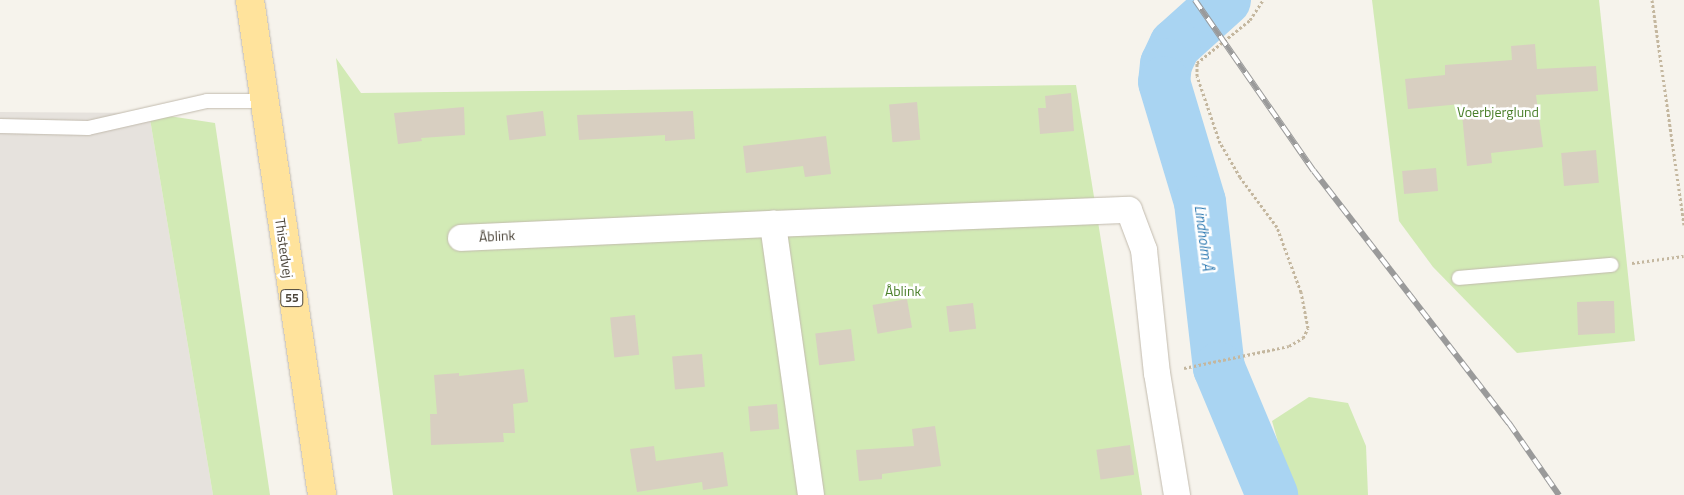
<!DOCTYPE html>
<html>
<head>
<meta charset="utf-8">
<style>
  body { margin:0 }
  #map { position:relative; width:1684px; height:495px; overflow:hidden; background:#f6f3ec; font-family:"Titillium Web",sans-serif }
  div>[style] { position:absolute }
  .industrial>* { inset:0; background:#e6e2dd }
  .green>* { inset:0; background:#d2eab5 }
  .river>* { height:52px; margin:-26px; padding:0 26px; transform-origin:26px; border-radius:26px; background:#a9d4f2 }
  .building>* { inset:0; background:#d8cfc1; transform-origin:0 0 }
  .path>* { height:3px; margin-top:-1.5px; transform-origin:0; background:repeating-linear-gradient(90deg,#c4b79f 0 2.5px,transparent 0 5px) }
  .roads { filter:drop-shadow(0 0 1px #c2bbae) drop-shadow(0 0 1px #c2bbae) }
  .service>* { height:14px; margin:-7px; padding:0 7px; transform-origin:7px; border-radius:7px; background:#fff }
  .minor>* { height:26px; margin:-13px; padding:0 13px; transform-origin:13px; border-radius:13px; background:#fff }
  .primary>* { height:28px; margin:-14px; padding:0 14px; transform-origin:14px; border-radius:14px; background:#ffe39c }
  .rail>* { height:5.5px; margin-top:-2.75px; transform-origin:0; background:repeating-linear-gradient(90deg,#fff 0 11px,#9a9a9a 0 22px); box-sizing:border-box; border-block:1px solid #9a9a9a }
  span { translate:-50% -50%; white-space:nowrap; text-align:center; line-height:1.15; -webkit-text-stroke:5px #fff; paint-order:stroke }
  .shield-label span { padding:1px 4px; background:#fff; border:1px solid; border-radius:4px; -webkit-text-stroke-width:0 }
  .shield-label { font-size:12px; color:#4b4439; font-weight:700 }
  .park-label { font-size:14px; color:#4a7f2a }
  .street-label { font-size:14px; color:#4b4439 }
  .water-label { font-size:15px; color:#2e7ab2; font-style:italic }
</style>
</head>
<body>
<div id="map">
  <div class="industrial">
    <i style="clip-path:polygon(0 112px,149px 113px,213px 495px,0 495px)"></i>
  </div>
  <div class="green">
    <i style="clip-path:polygon(1372px 0,1599px 0,1635px 341px,1517px 353px,1433px 267px,1399px 221px)"></i>
    <i style="clip-path:polygon(336px 58px,361px 93px,1076px 85px,1142px 495px,393px 495px)"></i>
    <i style="clip-path:polygon(149px 113px,215px 123px,270px 495px,213px 495px)"></i>
    <i style="clip-path:polygon(1309px 397px,1348px 403px,1366px 446px,1368px 495px,1293px 495px,1272px 421px)"></i>
  </div>
  <div class="river">
    <i style="left:1225px;top:0;width:67px;rotate:138deg"></i>
    <i style="left:1175px;top:45px;width:21px;rotate:115deg"></i>
    <i style="left:1166px;top:64px;width:18px;rotate:96deg"></i>
    <i style="left:1164px;top:82px;width:125px;rotate:73.3deg"></i>
    <i style="left:1200px;top:202px;width:167px;rotate:83.5deg"></i>
    <i style="left:1219px;top:368px;width:138px;rotate:67.3deg"></i>
  </div>
  <div class="building">
    <i style="clip-path:polygon(1535px 44px,1537px 69px,1596px 66px,1598px 91px,1536px 95px,1543px 147px,1491px 153px,1492px 163px,1467px 166px,1461px 104px,1408px 109px,1405px 79px,1445px 75px,1445px 65px,1512px 60px,1511px 46px)"></i>
    <i style="clip-path:polygon(1071px 93px,1074px 131px,1040px 134px,1038px 108px,1046px 108px,1045px 96px)"></i>
    <i style="left:917px;top:102px;width:38px;height:28px;rotate:85deg"></i>
    <i style="clip-path:polygon(464px 107px,465px 135px,421px 138px,422px 141px,398px 144px,394px 113px)"></i>
    <i style="left:543px;top:111px;width:25px;height:37px;rotate:83deg"></i>
    <i style="clip-path:polygon(693px 111px,695px 139px,665px 141px,665px 135px,579px 140px,577px 115px)"></i>
    <i style="clip-path:polygon(826px 136px,831px 174px,805px 177px,803px 166px,746px 173px,743px 146px)"></i>
    <i style="left:1596px;top:150px;width:33px;height:35px;rotate:85deg"></i>
    <i style="left:1436px;top:168px;width:23px;height:34px;rotate:85deg"></i>
    <i style="left:907px;top:299px;width:29px;height:35px;rotate:80deg"></i>
    <i style="clip-path:polygon(1604px 301px,1614px 301px,1615px 333px,1578px 335px,1577px 302px)"></i>
    <i style="left:973px;top:303px;width:26px;height:27px;rotate:83deg"></i>
    <i style="left:635px;top:315px;width:40px;height:25px;rotate:84deg"></i>
    <i style="left:851px;top:329px;width:32px;height:36px;rotate:83deg"></i>
    <i style="left:702px;top:354px;width:33px;height:30px;rotate:85deg"></i>
    <i style="clip-path:polygon(524px 369px,528px 402px,513px 404px,515px 433px,503px 433px,504px 442px,431px 445px,430px 414px,437px 414px,434px 375px,459px 373px,459px 376px)"></i>
    <i style="left:777px;top:404px;width:25px;height:29px;rotate:85deg"></i>
    <i style="clip-path:polygon(935px 426px,941px 466px,882px 474px,882px 479px,859px 481px,856px 450px,914px 446px,912px 429px)"></i>
    <i style="left:1130px;top:445px;width:30px;height:34px;rotate:82deg"></i>
    <i style="clip-path:polygon(654px 446px,656px 461px,723px 452px,728px 486px,703px 490px,702px 482px,637px 492px,630px 449px)"></i>
  </div>
  <div class="path">
    <i style="left:1652px;top:0;width:227px;rotate:81.9deg"></i>
    <i style="left:1632px;top:263px;width:52px;rotate:-7.7deg"></i>
    <i style="left:1184px;top:368px;width:107px;rotate:-11.8deg"></i>
    <i style="left:1289px;top:346px;width:16px;rotate:-30deg"></i>
    <i style="left:1303px;top:338px;width:11px;rotate:-63deg"></i>
    <i style="left:1308px;top:328px;width:37px;rotate:-101deg"></i>
    <i style="left:1301px;top:292px;width:69px;rotate:-110.3deg"></i>
    <i style="left:1277px;top:227px;width:62px;rotate:-126.5deg"></i>
    <i style="left:1240px;top:177px;width:39px;rotate:-120deg"></i>
    <i style="left:1220px;top:143px;width:71px;rotate:-108.9deg"></i>
    <i style="left:1197px;top:76px;width:13px;rotate:-90deg"></i>
    <i style="left:1197px;top:63px;width:68px;rotate:-39.1deg"></i>
    <i style="left:1250px;top:20px;width:24px;rotate:-57deg"></i>
  </div>
  <div class="roads">
    <div class="service">
      <i style="left:0;top:126px;width:88px;rotate:1.3deg"></i>
      <i style="left:88px;top:128px;width:122px;rotate:-12.8deg"></i>
      <i style="left:207px;top:101px;width:58px"></i>
      <i style="left:1459px;top:278px;width:153px;rotate:-4.9deg"></i>
    </div>
    <div class="minor">
      <i style="left:461px;top:238px;width:312px;rotate:-2.6deg"></i>
      <i style="left:811px;top:495px;width:274px;rotate:-98deg"></i>
      <i style="left:773px;top:224px;width:356px;rotate:-2.3deg"></i>
      <i style="left:1129px;top:210px;width:43px;rotate:69.4deg"></i>
      <i style="left:1144px;top:250px;width:124px;rotate:84deg"></i>
      <i style="left:1157px;top:373px;width:124px;rotate:80.7deg"></i>
    </div>
    <div class="primary">
      <i style="left:250px;top:0;width:500px;rotate:81.72deg"></i>
    </div>
  </div>
  <div class="rail">
    <i style="left:1195px;top:0;width:208px;rotate:55.2deg"></i>
    <i style="left:1314px;top:171px;width:319px;rotate:52.3deg"></i>
    <i style="left:1509px;top:423px;width:88px;rotate:55.2deg"></i>
  </div>
  <div class="shield-label">
    <span style="left:292px;top:298px">55</span>
  </div>
  <div class="park-label">
    <span style="left:1498px;top:112px">Voerbjerglund</span>
    <span style="left:903px;top:291px">Åblink</span>
  </div>
  <div class="street-label">
    <span style="left:497px;top:236px;rotate:-3deg">Åblink</span>
    <span style="left:284px;top:248px;rotate:82deg">Thistedvej</span>
  </div>
  <div class="water-label">
    <span style="left:1204px;top:238px;rotate:83deg">Lindholm Å</span>
  </div>
</div>
</body>
</html>
